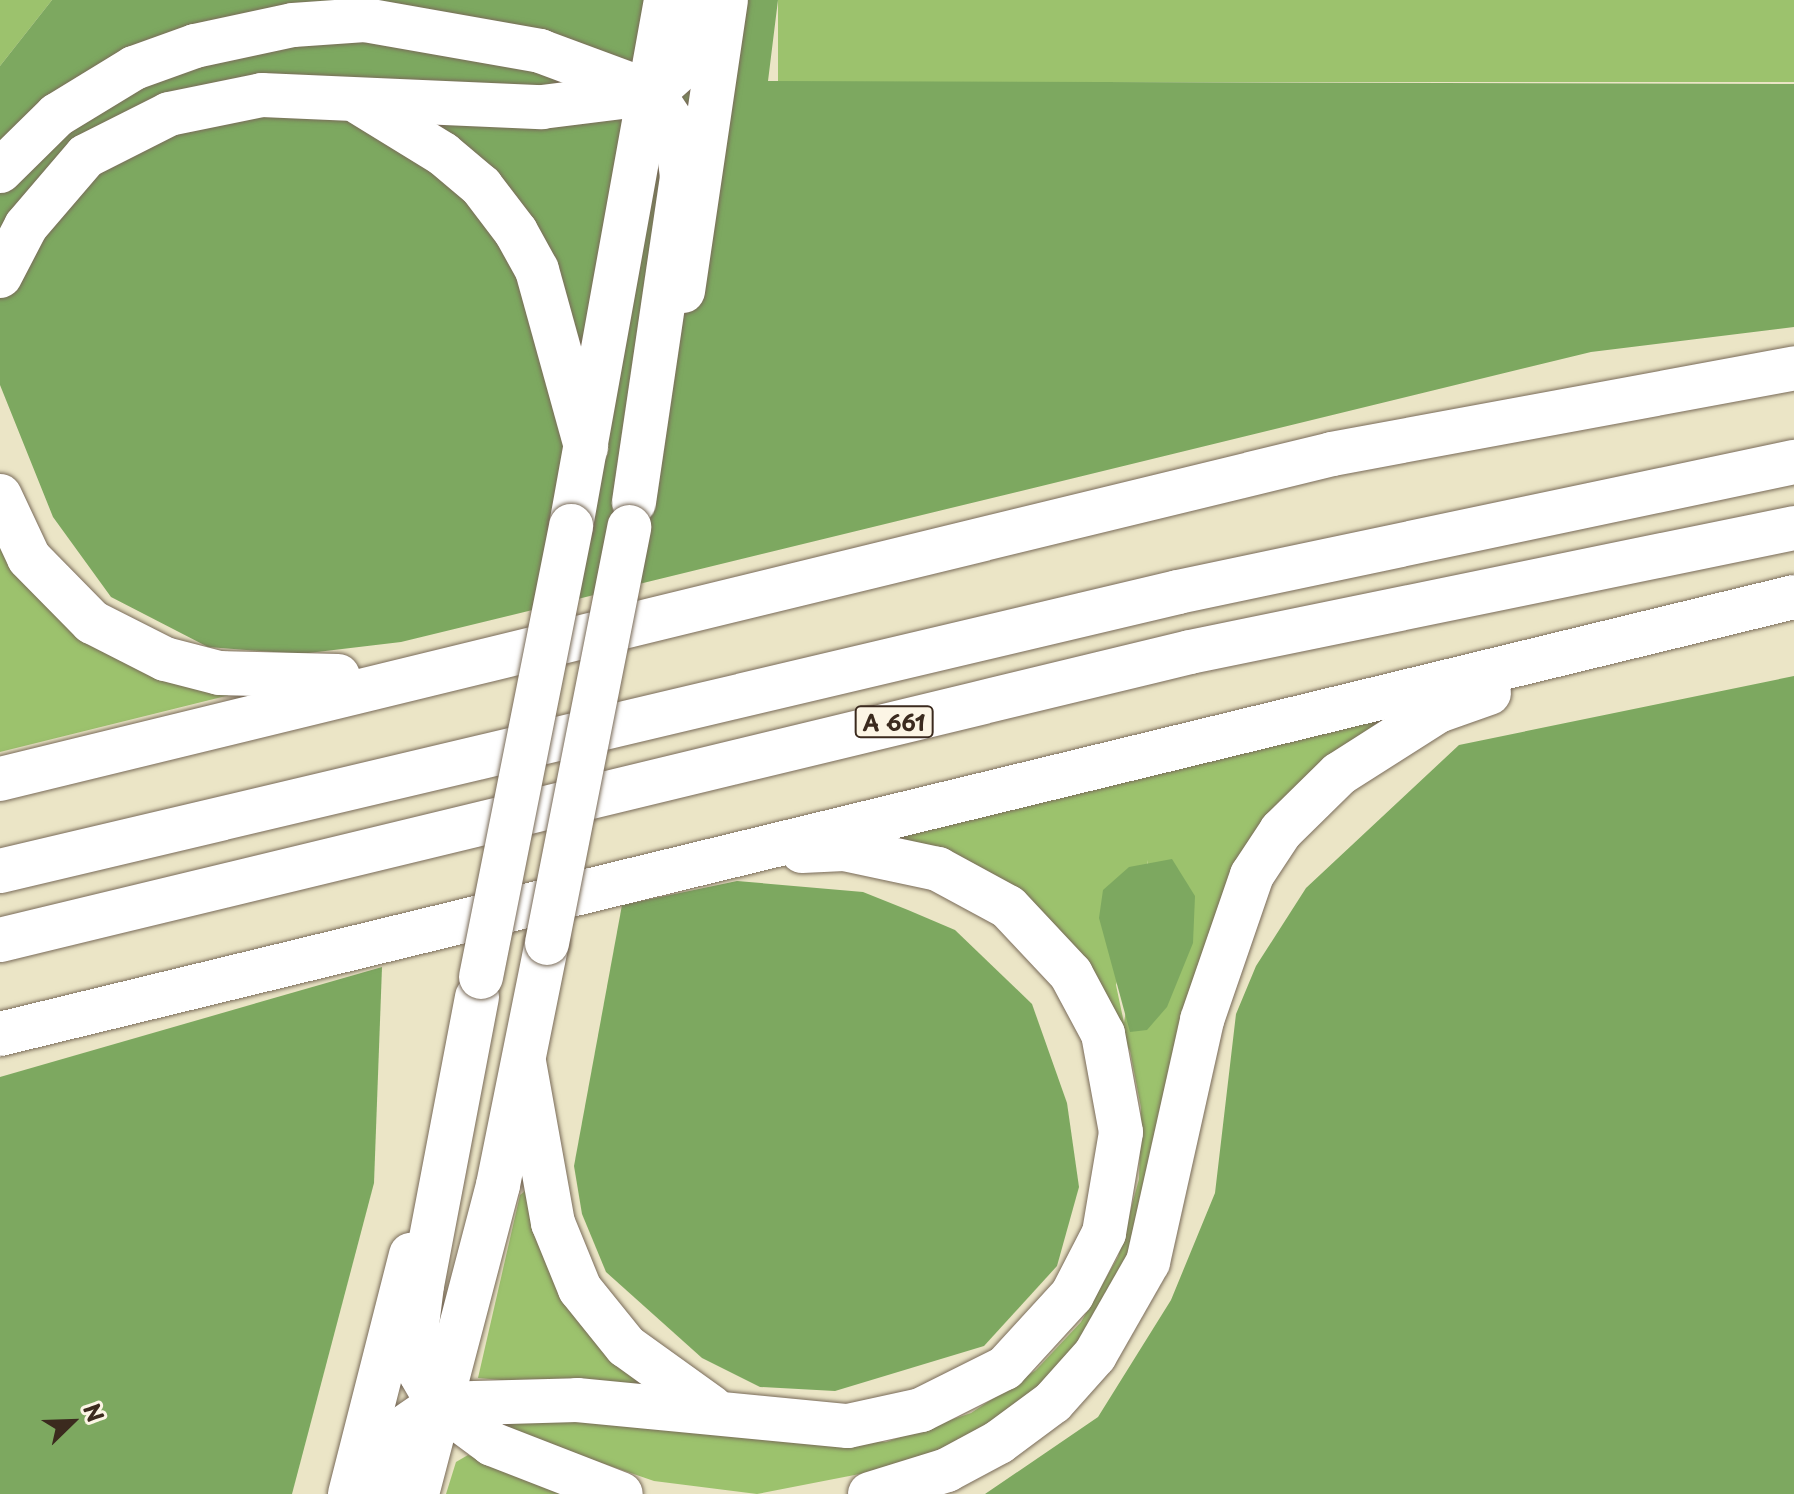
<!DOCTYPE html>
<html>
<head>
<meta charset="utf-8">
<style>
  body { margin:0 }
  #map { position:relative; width:1794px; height:1494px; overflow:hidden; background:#ebe5c6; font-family:"Playpen Sans",sans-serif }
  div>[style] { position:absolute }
  .green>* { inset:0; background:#9cc26d; transform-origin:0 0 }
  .forest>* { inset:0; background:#7da860 }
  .roads { filter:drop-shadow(0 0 2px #796b59) drop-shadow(0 0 2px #796b59) }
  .secondary>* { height:44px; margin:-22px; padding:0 22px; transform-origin:22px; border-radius:22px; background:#fff }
  .highway>* { height:44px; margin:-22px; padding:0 22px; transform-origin:22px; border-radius:22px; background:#fff }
  .bridges { filter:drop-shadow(0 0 2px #796b59) drop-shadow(0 0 2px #796b59) }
  .secondary-bridge>* { height:44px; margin:-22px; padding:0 22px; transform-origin:22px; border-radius:22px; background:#fff }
  span { translate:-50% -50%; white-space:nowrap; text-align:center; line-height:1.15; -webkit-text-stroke:8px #fcf5e5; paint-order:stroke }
  .shield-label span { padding:2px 6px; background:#fcf5e5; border:2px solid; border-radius:6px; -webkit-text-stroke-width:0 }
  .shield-label { font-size:22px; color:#3b2a1e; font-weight:700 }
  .north { position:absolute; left:32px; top:1382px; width:80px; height:80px; -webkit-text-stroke:6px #fcf5e5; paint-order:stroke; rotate:67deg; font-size:22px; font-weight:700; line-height:32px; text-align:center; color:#3b2a1e }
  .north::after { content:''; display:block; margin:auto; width:28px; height:36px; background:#3b2a1e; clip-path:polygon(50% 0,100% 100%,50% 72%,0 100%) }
</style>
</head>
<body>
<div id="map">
  <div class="green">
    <i style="clip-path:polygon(0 0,52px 0,0 66px)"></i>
    <i style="left:778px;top:0;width:1016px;height:82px"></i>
    <i style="clip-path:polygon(0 531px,6px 545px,238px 693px,0 752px)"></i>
    <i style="clip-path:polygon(evenodd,1385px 718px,1315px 767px,1129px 1260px,1103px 1315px,1018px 1408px,911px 1464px,757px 1494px,654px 1481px,491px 1425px,495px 1413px,886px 1442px,971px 1413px,1036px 1370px,1081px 1322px,1118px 1257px,1139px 1179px,1141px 1108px,1130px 1051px,1086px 965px,865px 832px,1385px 718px,1148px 860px,1124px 1023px,1116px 985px,1148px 860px)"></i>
    <i style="clip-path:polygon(529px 1188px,658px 1394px,478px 1378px,520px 1195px)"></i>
    <i style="clip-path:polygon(468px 1455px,577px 1494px,446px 1494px,456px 1462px)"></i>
  </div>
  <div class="forest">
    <i style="clip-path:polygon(52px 0,778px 0,768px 81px,1794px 84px,1794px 327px,1591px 352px,401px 642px,300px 654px,208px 647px,111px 597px,53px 517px,0 385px,0 66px)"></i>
    <i style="clip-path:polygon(1794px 676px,1794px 1494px,985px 1494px,1098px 1417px,1171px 1300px,1215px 1193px,1236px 1014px,1256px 966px,1306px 888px,1459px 745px)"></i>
    <i style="clip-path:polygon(1172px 859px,1195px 896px,1193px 943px,1167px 1007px,1147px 1030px,1130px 1032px,1099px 918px,1103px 890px,1129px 867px)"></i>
    <i style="clip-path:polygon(737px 881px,863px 892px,908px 910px,955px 930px,1032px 1004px,1067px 1103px,1079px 1187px,1057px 1266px,984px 1346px,835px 1391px,760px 1387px,702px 1358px,606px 1272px,582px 1214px,574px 1166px,622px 905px)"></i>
    <i style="clip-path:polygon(382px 967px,374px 1183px,292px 1494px,0 1494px,0 1077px)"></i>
  </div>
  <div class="roads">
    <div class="secondary">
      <i style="left:683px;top:291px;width:294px;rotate:-81.6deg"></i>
      <i style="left:571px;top:526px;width:535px;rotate:-79.76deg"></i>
      <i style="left:350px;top:1494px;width:247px;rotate:-75.7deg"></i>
      <i style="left:417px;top:1494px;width:319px;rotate:-75.3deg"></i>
      <i style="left:498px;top:1185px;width:247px;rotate:-78.6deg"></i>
    </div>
    <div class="highway">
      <i style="left:360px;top:103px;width:97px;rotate:31.6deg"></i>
      <i style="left:443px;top:154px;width:50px;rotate:40.1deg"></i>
      <i style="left:481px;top:186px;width:58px;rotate:52.7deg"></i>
      <i style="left:516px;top:232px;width:43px;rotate:61.1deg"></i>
      <i style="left:537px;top:270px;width:184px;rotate:74.5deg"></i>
      <i style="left:0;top:171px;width:80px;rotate:-44.5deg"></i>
      <i style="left:57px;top:115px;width:90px;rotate:-31.4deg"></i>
      <i style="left:134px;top:68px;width:65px;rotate:-19.8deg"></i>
      <i style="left:195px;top:46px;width:100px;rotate:-12.1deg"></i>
      <i style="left:293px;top:25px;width:72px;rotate:-4deg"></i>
      <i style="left:365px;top:20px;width:178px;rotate:10deg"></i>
      <i style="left:540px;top:51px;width:121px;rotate:20.4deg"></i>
      <i style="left:653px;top:93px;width:42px;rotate:56.7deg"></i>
      <i style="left:676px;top:128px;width:49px;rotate:83deg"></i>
      <i style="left:682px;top:177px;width:329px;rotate:98.4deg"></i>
      <i style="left:0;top:276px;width:56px;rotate:-62.5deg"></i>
      <i style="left:26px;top:226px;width:92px;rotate:-49.4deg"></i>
      <i style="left:86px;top:156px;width:93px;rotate:-26.8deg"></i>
      <i style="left:169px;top:114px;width:95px;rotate:-11.5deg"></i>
      <i style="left:262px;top:95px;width:280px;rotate:2.5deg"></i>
      <i style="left:542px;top:107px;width:112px;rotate:-7.2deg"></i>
      <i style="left:653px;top:93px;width:50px;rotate:-41.7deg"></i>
      <i style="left:690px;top:60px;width:63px;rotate:-72.4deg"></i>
      <i style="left:0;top:496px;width:68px;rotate:64.9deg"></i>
      <i style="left:29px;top:558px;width:90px;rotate:45.5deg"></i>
      <i style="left:92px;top:622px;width:82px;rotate:26.9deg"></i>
      <i style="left:165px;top:659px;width:56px;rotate:14.5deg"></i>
      <i style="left:219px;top:673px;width:119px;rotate:1.4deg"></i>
      <i style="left:0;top:779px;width:1371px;rotate:-13.71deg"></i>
      <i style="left:1332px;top:454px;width:470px;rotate:-10.5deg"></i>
      <i style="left:0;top:871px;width:1211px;rotate:-13.32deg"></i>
      <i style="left:1178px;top:592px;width:630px;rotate:-11.92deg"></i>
      <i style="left:0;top:940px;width:1224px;rotate:-13.6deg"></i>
      <i style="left:1190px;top:652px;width:617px;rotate:-11.6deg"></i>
      <i style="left:477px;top:997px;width:293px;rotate:100.8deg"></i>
      <i style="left:422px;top:1285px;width:48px;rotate:97.1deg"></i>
      <i style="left:416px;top:1333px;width:41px;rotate:83deg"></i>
      <i style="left:421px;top:1374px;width:34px;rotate:60deg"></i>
      <i style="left:438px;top:1404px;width:67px;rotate:36.5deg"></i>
      <i style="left:492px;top:1444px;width:138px;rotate:21.2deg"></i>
      <i style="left:0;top:1034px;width:1846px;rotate:-13.69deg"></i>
      <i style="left:524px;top:1062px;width:164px;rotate:79.8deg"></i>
      <i style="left:553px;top:1223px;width:71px;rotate:67.8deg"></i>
      <i style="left:580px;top:1289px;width:73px;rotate:51.1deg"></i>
      <i style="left:626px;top:1346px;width:105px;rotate:35.7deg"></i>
      <i style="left:372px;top:1494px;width:66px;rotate:-68.5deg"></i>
      <i style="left:396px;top:1433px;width:51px;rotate:-34.6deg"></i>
      <i style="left:438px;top:1404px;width:139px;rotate:-1.6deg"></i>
      <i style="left:577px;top:1400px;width:272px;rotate:5.5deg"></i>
      <i style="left:848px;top:1426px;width:75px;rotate:-12.4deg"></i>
      <i style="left:921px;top:1410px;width:94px;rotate:-26.6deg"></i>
      <i style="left:1005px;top:1368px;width:99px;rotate:-47.5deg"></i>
      <i style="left:1072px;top:1295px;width:70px;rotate:-62.7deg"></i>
      <i style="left:1104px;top:1233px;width:102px;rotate:-80.4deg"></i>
      <i style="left:1121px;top:1132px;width:100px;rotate:-100.4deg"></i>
      <i style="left:1103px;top:1034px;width:68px;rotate:-118.1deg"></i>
      <i style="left:1071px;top:974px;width:92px;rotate:-133.2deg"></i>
      <i style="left:1008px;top:907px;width:80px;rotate:-151.5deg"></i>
      <i style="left:938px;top:869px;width:96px;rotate:-168deg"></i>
      <i style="left:844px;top:849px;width:42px;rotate:177.3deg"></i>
      <i style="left:870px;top:1494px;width:81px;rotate:-17.3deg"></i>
      <i style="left:947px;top:1470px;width:59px;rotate:-28.3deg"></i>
      <i style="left:999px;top:1442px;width:67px;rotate:-36.5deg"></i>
      <i style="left:1053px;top:1402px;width:63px;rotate:-48.2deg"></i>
      <i style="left:1095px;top:1355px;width:107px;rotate:-60.3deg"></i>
      <i style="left:1148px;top:1262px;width:248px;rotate:-77.4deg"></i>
      <i style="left:1202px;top:1020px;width:153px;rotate:-71deg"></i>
      <i style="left:1252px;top:875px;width:53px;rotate:-56.6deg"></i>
      <i style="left:1281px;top:831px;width:81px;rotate:-44.5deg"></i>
      <i style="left:1339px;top:774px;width:117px;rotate:-32.5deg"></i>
      <i style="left:1438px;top:711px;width:54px;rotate:-19.4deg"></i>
    </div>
  </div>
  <div class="bridges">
    <div class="secondary-bridge">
      <i style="left:547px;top:943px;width:424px;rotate:-78.8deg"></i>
      <i style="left:481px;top:977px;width:460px;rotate:-78.7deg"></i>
    </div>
  </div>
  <div class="shield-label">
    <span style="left:894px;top:722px">A 661</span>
  </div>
  <div class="north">N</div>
</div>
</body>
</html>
